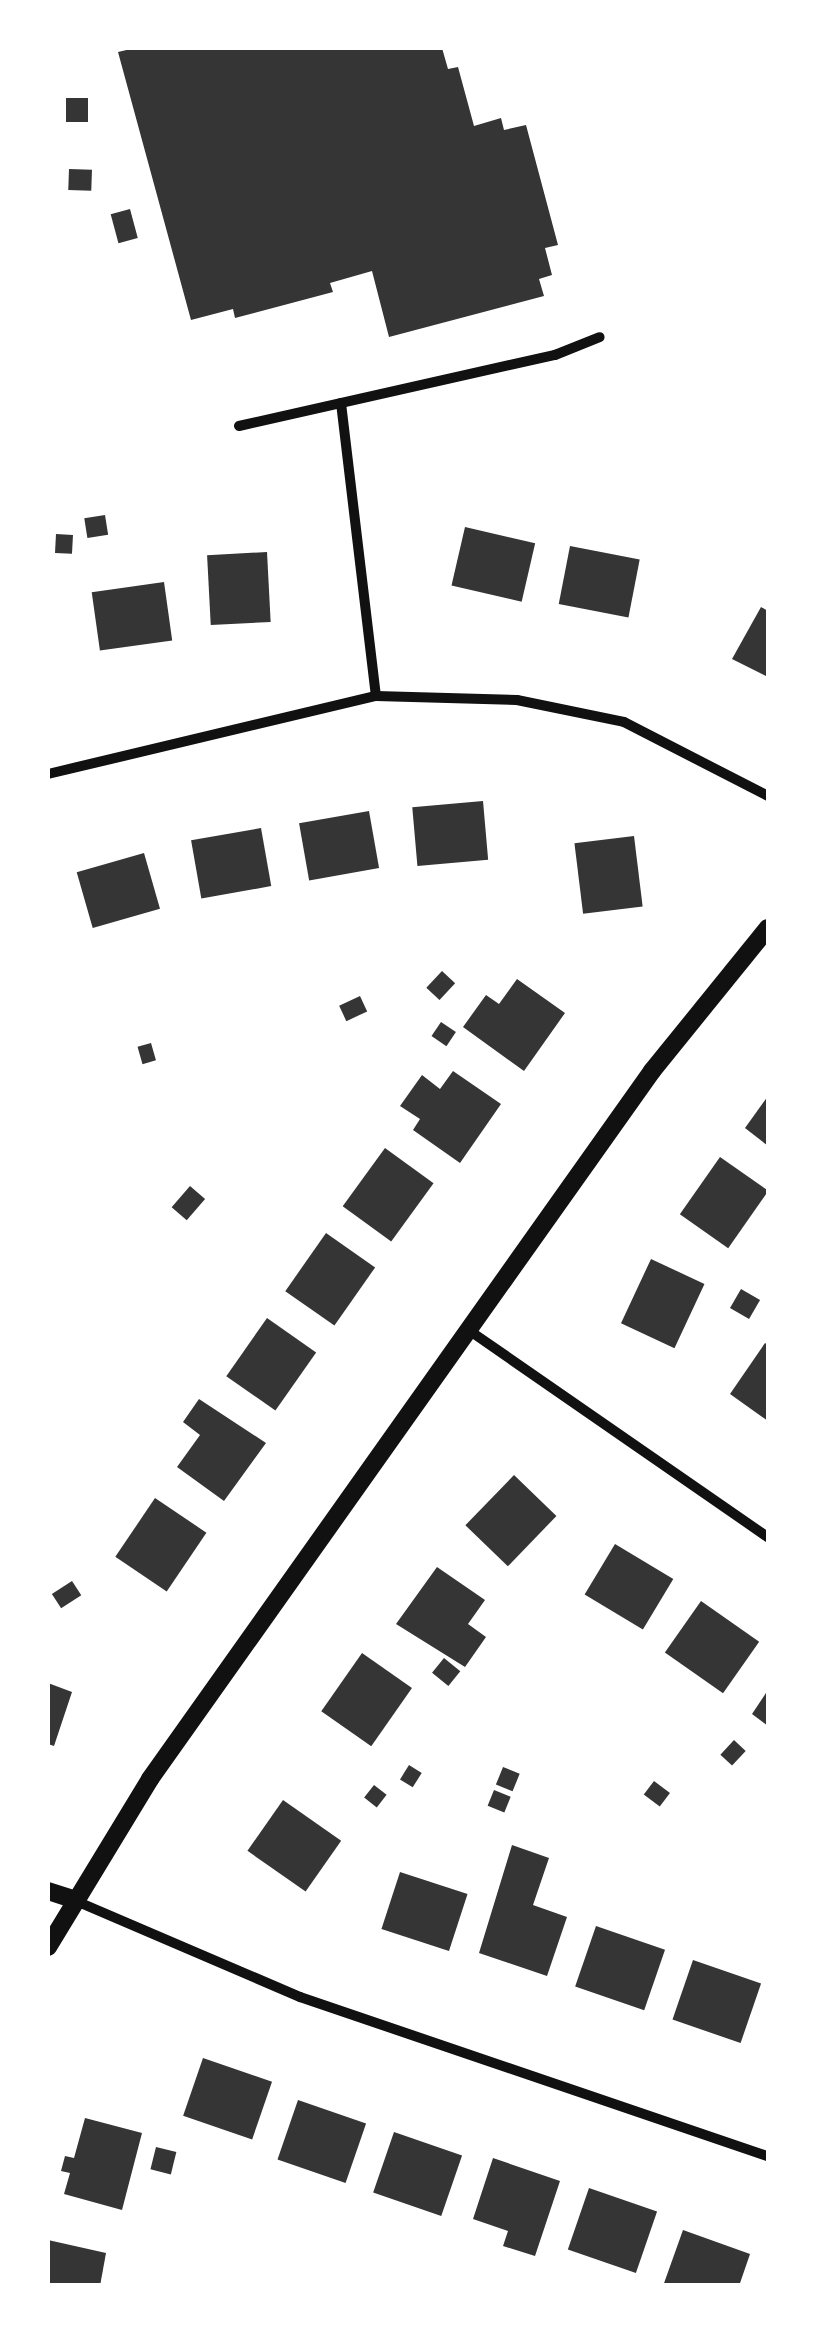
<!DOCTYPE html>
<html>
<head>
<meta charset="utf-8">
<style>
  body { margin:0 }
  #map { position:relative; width:816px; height:2333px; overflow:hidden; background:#fff; font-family:Montserrat,sans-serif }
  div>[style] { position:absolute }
  .building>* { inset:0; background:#353535; transform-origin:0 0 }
  .minor>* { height:10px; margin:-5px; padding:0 5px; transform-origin:5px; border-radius:5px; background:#111 }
  .tertiary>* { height:18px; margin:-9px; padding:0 9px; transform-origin:9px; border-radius:9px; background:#111 }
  span { translate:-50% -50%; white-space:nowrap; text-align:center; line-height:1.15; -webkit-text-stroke:8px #fff; paint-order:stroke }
  .frame { position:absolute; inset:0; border:50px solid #fff; pointer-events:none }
</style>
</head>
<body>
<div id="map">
  <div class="building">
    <i style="clip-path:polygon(135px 48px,442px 48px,448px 69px,458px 67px,474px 126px,501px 118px,504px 130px,526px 125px,558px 245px,545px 248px,552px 275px,539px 279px,544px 296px,389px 337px,372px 271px,330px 283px,333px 292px,235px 318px,233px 309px,191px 320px,118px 52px)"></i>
    <i style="left:66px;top:98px;width:22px;height:24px"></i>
    <i style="left:69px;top:169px;width:23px;height:21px;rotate:2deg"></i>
    <i style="left:130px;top:209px;width:30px;height:20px;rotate:75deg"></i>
    <i style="left:105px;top:515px;width:20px;height:21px;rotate:81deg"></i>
    <i style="left:465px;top:527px;width:72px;height:60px;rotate:13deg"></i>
    <i style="left:56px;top:534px;width:17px;height:19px;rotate:3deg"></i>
    <i style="left:570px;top:546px;width:71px;height:59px;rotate:11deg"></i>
    <i style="left:267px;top:552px;width:70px;height:60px;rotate:87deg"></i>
    <i style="left:164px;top:582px;width:59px;height:73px;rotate:82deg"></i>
    <i style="clip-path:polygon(761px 607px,768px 611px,768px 677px,732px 659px)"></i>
    <i style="left:483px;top:801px;width:59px;height:71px;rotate:85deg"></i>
    <i style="left:369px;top:811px;width:58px;height:71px;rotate:80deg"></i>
    <i style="left:261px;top:828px;width:59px;height:71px;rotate:80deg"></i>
    <i style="left:634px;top:836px;width:71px;height:60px;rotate:83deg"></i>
    <i style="left:144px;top:853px;width:58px;height:70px;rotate:74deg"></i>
    <i style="left:442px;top:971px;width:18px;height:23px;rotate:43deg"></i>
    <i style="clip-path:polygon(517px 979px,565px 1013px,524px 1071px,463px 1027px,486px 995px,499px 1004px)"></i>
    <i style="left:360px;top:996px;width:17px;height:23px;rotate:65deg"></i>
    <i style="left:441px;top:1022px;width:18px;height:17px;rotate:34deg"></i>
    <i style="left:151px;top:1043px;width:18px;height:14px;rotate:74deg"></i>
    <i style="clip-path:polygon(453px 1071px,501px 1104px,460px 1163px,413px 1130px,420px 1119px,400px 1106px,422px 1075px,440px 1089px)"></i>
    <i style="clip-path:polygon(768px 1096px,768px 1146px,745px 1128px)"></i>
    <i style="left:385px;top:1148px;width:60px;height:72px;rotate:36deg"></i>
    <i style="left:720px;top:1157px;width:59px;height:70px;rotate:35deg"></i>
    <i style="left:190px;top:1186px;width:20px;height:28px;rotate:41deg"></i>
    <i style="left:326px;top:1233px;width:60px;height:71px;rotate:35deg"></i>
    <i style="left:651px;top:1259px;width:59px;height:71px;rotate:25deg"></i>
    <i style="left:741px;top:1289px;width:22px;height:22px;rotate:30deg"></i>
    <i style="left:267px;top:1318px;width:60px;height:71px;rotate:35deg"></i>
    <i style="clip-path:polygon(765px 1343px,768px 1345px,768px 1421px,730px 1394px)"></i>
    <i style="clip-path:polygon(199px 1399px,266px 1443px,224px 1501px,177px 1467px,200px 1435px,183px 1422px)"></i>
    <i style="left:514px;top:1475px;width:59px;height:70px;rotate:44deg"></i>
    <i style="left:155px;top:1498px;width:62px;height:71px;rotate:34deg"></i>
    <i style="left:615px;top:1544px;width:68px;height:59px;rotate:31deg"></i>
    <i style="clip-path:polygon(437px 1567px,485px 1600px,468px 1624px,486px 1637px,465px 1667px,396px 1624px)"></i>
    <i style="left:72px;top:1581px;width:17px;height:24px;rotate:57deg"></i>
    <i style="left:701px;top:1601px;width:71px;height:63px;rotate:35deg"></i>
    <i style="left:362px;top:1653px;width:61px;height:71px;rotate:35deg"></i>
    <i style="left:444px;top:1658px;width:21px;height:19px;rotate:39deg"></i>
    <i style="clip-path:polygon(48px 1683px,72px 1692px,54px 1746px,48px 1744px)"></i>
    <i style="clip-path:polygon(768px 1690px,768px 1726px,752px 1714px)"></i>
    <i style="left:734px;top:1740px;width:16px;height:20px;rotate:43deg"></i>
    <i style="left:409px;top:1765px;width:15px;height:17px;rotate:32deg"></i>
    <i style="left:503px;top:1767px;width:18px;height:19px;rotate:22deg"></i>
    <i style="left:654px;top:1781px;width:20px;height:17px;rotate:37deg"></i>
    <i style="left:374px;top:1785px;width:16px;height:16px;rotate:38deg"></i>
    <i style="left:494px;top:1790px;width:18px;height:17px;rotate:22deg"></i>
    <i style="left:283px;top:1800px;width:71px;height:62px;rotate:35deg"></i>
    <i style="clip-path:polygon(512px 1845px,549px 1858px,533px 1905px,567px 1917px,547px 1976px,479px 1953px)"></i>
    <i style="left:400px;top:1872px;width:71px;height:60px;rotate:18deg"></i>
    <i style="left:596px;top:1926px;width:73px;height:64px;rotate:19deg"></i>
    <i style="left:693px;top:1960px;width:72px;height:63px;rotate:19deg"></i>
    <i style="left:203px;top:2058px;width:73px;height:61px;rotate:19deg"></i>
    <i style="left:298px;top:2100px;width:72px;height:63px;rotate:19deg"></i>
    <i style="clip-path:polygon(85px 2118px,142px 2133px,122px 2210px,64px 2194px,70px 2173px,61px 2171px,65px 2156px,74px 2158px)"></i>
    <i style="left:394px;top:2132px;width:72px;height:64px;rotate:19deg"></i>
    <i style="left:156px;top:2147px;width:21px;height:23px;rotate:14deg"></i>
    <i style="clip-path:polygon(493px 2158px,560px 2181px,535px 2256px,503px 2246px,508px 2231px,473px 2219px)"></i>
    <i style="left:589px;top:2188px;width:72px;height:65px;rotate:19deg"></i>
    <i style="clip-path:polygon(683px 2230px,750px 2254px,739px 2286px,663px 2286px)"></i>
    <i style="clip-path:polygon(48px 2240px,106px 2253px,100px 2286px,48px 2286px)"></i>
  </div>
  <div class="minor">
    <i style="left:341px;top:403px;width:295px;rotate:83.2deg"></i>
    <i style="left:239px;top:426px;width:324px;rotate:-12.7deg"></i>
    <i style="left:555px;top:355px;width:48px;rotate:-21.8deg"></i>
    <i style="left:48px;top:774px;width:337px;rotate:-13.4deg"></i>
    <i style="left:376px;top:696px;width:141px;rotate:1.6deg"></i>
    <i style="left:517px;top:700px;width:109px;rotate:11.6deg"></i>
    <i style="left:624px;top:722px;width:162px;rotate:27.2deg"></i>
    <i style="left:470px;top:1331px;width:362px;rotate:34.7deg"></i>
    <i style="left:76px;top:1901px;width:244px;rotate:23.2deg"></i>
    <i style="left:300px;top:1997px;width:494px;rotate:18.8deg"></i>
  </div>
  <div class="tertiary">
    <i style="left:48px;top:1891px;width:28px;rotate:18deg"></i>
    <i style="left:48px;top:1947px;width:197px;rotate:-58.7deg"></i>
    <i style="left:150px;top:1779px;width:868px;rotate:-54.66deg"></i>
    <i style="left:652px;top:1071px;width:184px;rotate:-51deg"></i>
  </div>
  <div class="frame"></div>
</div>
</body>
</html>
